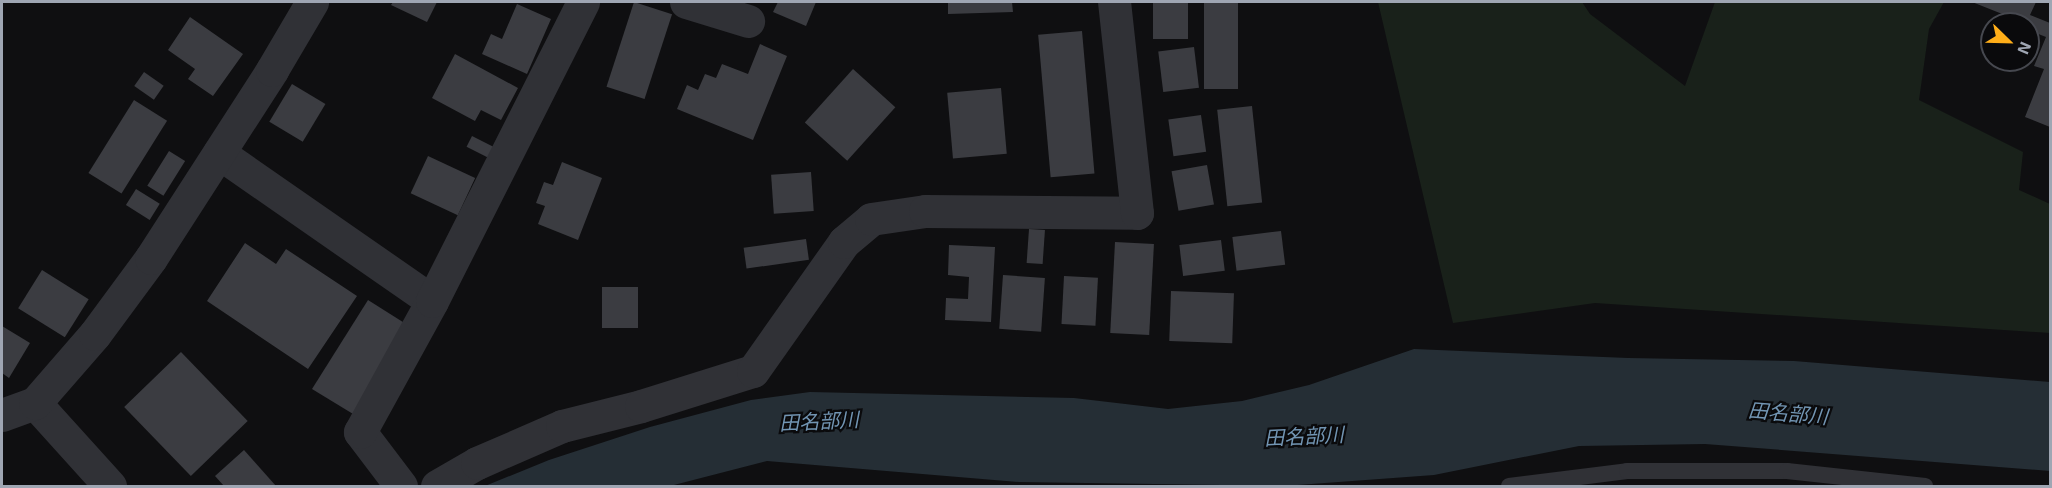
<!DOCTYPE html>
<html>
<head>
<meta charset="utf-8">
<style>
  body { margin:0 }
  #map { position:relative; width:2052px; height:488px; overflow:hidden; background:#0f0f11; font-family:"Exo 2","Noto Sans JP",sans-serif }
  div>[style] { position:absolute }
  .green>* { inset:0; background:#19211a }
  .water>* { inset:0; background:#252e35 }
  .building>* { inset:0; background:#3b3c41; transform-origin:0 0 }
  .lane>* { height:16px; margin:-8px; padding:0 8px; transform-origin:8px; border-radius:8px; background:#303136 }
  .street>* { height:33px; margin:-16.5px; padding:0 16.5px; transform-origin:16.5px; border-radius:16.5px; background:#303136 }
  span { translate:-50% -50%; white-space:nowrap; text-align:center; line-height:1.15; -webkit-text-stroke:4.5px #0a0a0c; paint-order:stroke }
  .water-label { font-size:20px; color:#7295b3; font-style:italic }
  .frame { position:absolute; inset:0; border:3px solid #9fa6b3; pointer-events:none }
  .north { position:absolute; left:1980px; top:12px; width:60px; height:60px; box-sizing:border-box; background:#0a0a0c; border:2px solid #46484f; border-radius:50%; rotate:113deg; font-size:16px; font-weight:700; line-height:24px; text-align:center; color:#9fa6b3 }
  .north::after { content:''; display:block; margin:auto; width:21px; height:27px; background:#ffae19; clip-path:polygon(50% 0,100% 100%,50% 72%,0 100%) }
</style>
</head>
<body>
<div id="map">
  <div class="green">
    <i style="clip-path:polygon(1378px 2px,1582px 2px,1590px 14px,1685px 86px,1715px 2px,1944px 2px,1929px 29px,1919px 100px,2023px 152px,2019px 190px,2050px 204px,2050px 333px,1595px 303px,1453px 323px)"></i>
  </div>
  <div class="water">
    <i style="clip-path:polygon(1414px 349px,1628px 358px,1794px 361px,2050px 382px,2050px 471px,1705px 444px,1579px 446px,1434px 475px,1284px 486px,1019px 482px,767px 461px,670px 486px,485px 486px,549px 460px,650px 427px,751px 400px,810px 392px,1074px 398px,1168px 409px,1242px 401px,1309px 385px)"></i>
  </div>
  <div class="building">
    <i style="clip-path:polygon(393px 2px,437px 2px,427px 22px,391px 5px)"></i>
    <i style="left:634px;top:2px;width:40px;height:89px;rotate:18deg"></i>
    <i style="clip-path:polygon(778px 2px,816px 2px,806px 26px,773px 12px)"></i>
    <i style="clip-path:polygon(948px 2px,1012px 2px,1013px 12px,948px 14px)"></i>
    <i style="left:1153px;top:2px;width:35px;height:37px"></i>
    <i style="left:1204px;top:2px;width:34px;height:87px"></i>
    <i style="clip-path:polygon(1972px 2px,2036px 2px,2030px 15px,2050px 23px,2050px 127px,2025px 117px,2044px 69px,2034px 66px,2046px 37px,2028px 30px,2028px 24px,2019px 24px,2020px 21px)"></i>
    <i style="clip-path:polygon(517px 4px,551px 19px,527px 74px,482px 54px,491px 34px,502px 39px)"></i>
    <i style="clip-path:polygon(190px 17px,243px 54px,213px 96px,188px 79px,195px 69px,168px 50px)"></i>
    <i style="left:1082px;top:31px;width:143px;height:44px;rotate:85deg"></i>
    <i style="clip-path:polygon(760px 44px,787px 56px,753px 140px,677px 109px,687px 85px,698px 90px,705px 74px,716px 78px,722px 64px,748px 74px)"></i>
    <i style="left:1194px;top:47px;width:41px;height:36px;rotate:83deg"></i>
    <i style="clip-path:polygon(455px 54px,518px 88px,501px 120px,481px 110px,475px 121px,432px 98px)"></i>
    <i style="left:853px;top:69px;width:57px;height:72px;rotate:42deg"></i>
    <i style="left:144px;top:72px;width:24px;height:17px;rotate:35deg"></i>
    <i style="left:292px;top:84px;width:39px;height:44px;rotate:31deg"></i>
    <i style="left:1001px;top:88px;width:66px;height:54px;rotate:85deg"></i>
    <i style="left:134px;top:100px;width:39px;height:86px;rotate:32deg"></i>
    <i style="left:1252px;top:106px;width:97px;height:35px;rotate:84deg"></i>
    <i style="left:1201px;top:115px;width:37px;height:33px;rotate:82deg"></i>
    <i style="left:472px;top:136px;width:25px;height:12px;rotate:27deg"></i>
    <i style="left:169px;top:151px;width:19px;height:41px;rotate:32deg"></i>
    <i style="left:428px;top:156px;width:52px;height:41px;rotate:25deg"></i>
    <i style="clip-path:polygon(562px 162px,602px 178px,578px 240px,538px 224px,545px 206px,536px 203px,544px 182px,553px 185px)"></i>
    <i style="left:1207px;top:165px;width:40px;height:36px;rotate:80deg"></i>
    <i style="left:811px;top:172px;width:39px;height:40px;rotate:86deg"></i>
    <i style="left:136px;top:189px;width:28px;height:19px;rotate:32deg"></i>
    <i style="left:1029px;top:229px;width:16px;height:34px;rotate:4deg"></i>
    <i style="left:1281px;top:231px;width:34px;height:49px;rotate:83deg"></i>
    <i style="left:806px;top:239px;width:21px;height:63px;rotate:82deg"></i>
    <i style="left:1221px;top:240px;width:31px;height:42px;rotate:83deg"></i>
    <i style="left:1115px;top:242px;width:39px;height:91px;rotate:3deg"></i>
    <i style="clip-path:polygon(245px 243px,276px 264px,286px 249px,357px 296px,308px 369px,207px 301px)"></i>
    <i style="clip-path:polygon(949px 245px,995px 247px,991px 322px,945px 320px,946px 298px,968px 299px,969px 277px,948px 275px)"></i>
    <i style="left:42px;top:270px;width:55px;height:45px;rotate:32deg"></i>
    <i style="left:1003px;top:275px;width:42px;height:54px;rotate:4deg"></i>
    <i style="left:1064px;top:276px;width:34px;height:48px;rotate:3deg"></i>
    <i style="left:602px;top:287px;width:36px;height:41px"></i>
    <i style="left:1171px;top:291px;width:63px;height:50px;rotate:2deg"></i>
    <i style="clip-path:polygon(368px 300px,406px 324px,358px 417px,312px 389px)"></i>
    <i style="clip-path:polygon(2px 326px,30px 343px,9px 378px,2px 373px)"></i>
    <i style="left:181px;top:352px;width:96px;height:79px;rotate:46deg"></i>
    <i style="clip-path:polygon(244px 450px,276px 486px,224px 486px,215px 476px)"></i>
  </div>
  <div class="lane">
    <i style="left:1509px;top:486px;width:119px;rotate:-7.2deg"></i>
    <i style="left:1627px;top:471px;width:160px"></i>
    <i style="left:1787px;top:471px;width:139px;rotate:6.2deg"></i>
  </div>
  <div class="street">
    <i style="left:686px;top:2px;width:65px;rotate:17deg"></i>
    <i style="left:219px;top:153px;width:259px;rotate:34.8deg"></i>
    <i style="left:35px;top:403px;width:112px;rotate:47.9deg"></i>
    <i style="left:2px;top:415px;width:35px;rotate:-20deg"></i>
    <i style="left:35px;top:403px;width:91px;rotate:-49deg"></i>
    <i style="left:95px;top:334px;width:94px;rotate:-53.6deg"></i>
    <i style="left:151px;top:258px;width:224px;rotate:-57.2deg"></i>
    <i style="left:272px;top:70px;width:79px;rotate:-59.5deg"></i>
    <i style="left:401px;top:486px;width:68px;rotate:-127.2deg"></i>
    <i style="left:360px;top:432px;width:149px;rotate:-61.2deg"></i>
    <i style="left:432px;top:301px;width:335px;rotate:-63.2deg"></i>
    <i style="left:437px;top:486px;width:46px;rotate:-29.9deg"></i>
    <i style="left:477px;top:463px;width:93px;rotate:-23.5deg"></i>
    <i style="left:562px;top:426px;width:81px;rotate:-14.2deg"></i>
    <i style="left:641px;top:406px;width:117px;rotate:-17.4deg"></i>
    <i style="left:753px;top:371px;width:158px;rotate:-54.8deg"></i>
    <i style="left:844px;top:242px;width:35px;rotate:-40deg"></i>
    <i style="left:871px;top:219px;width:55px;rotate:-8.4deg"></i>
    <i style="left:925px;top:211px;width:212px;rotate:0.5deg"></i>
    <i style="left:1137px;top:213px;width:212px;rotate:-96.2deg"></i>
  </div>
  <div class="water-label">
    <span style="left:1788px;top:413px;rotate:5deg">田名部川</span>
    <span style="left:819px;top:421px;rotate:-3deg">田名部川</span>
    <span style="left:1304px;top:436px;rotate:-3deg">田名部川</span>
  </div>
  <div class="frame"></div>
  <div class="north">N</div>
</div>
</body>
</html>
